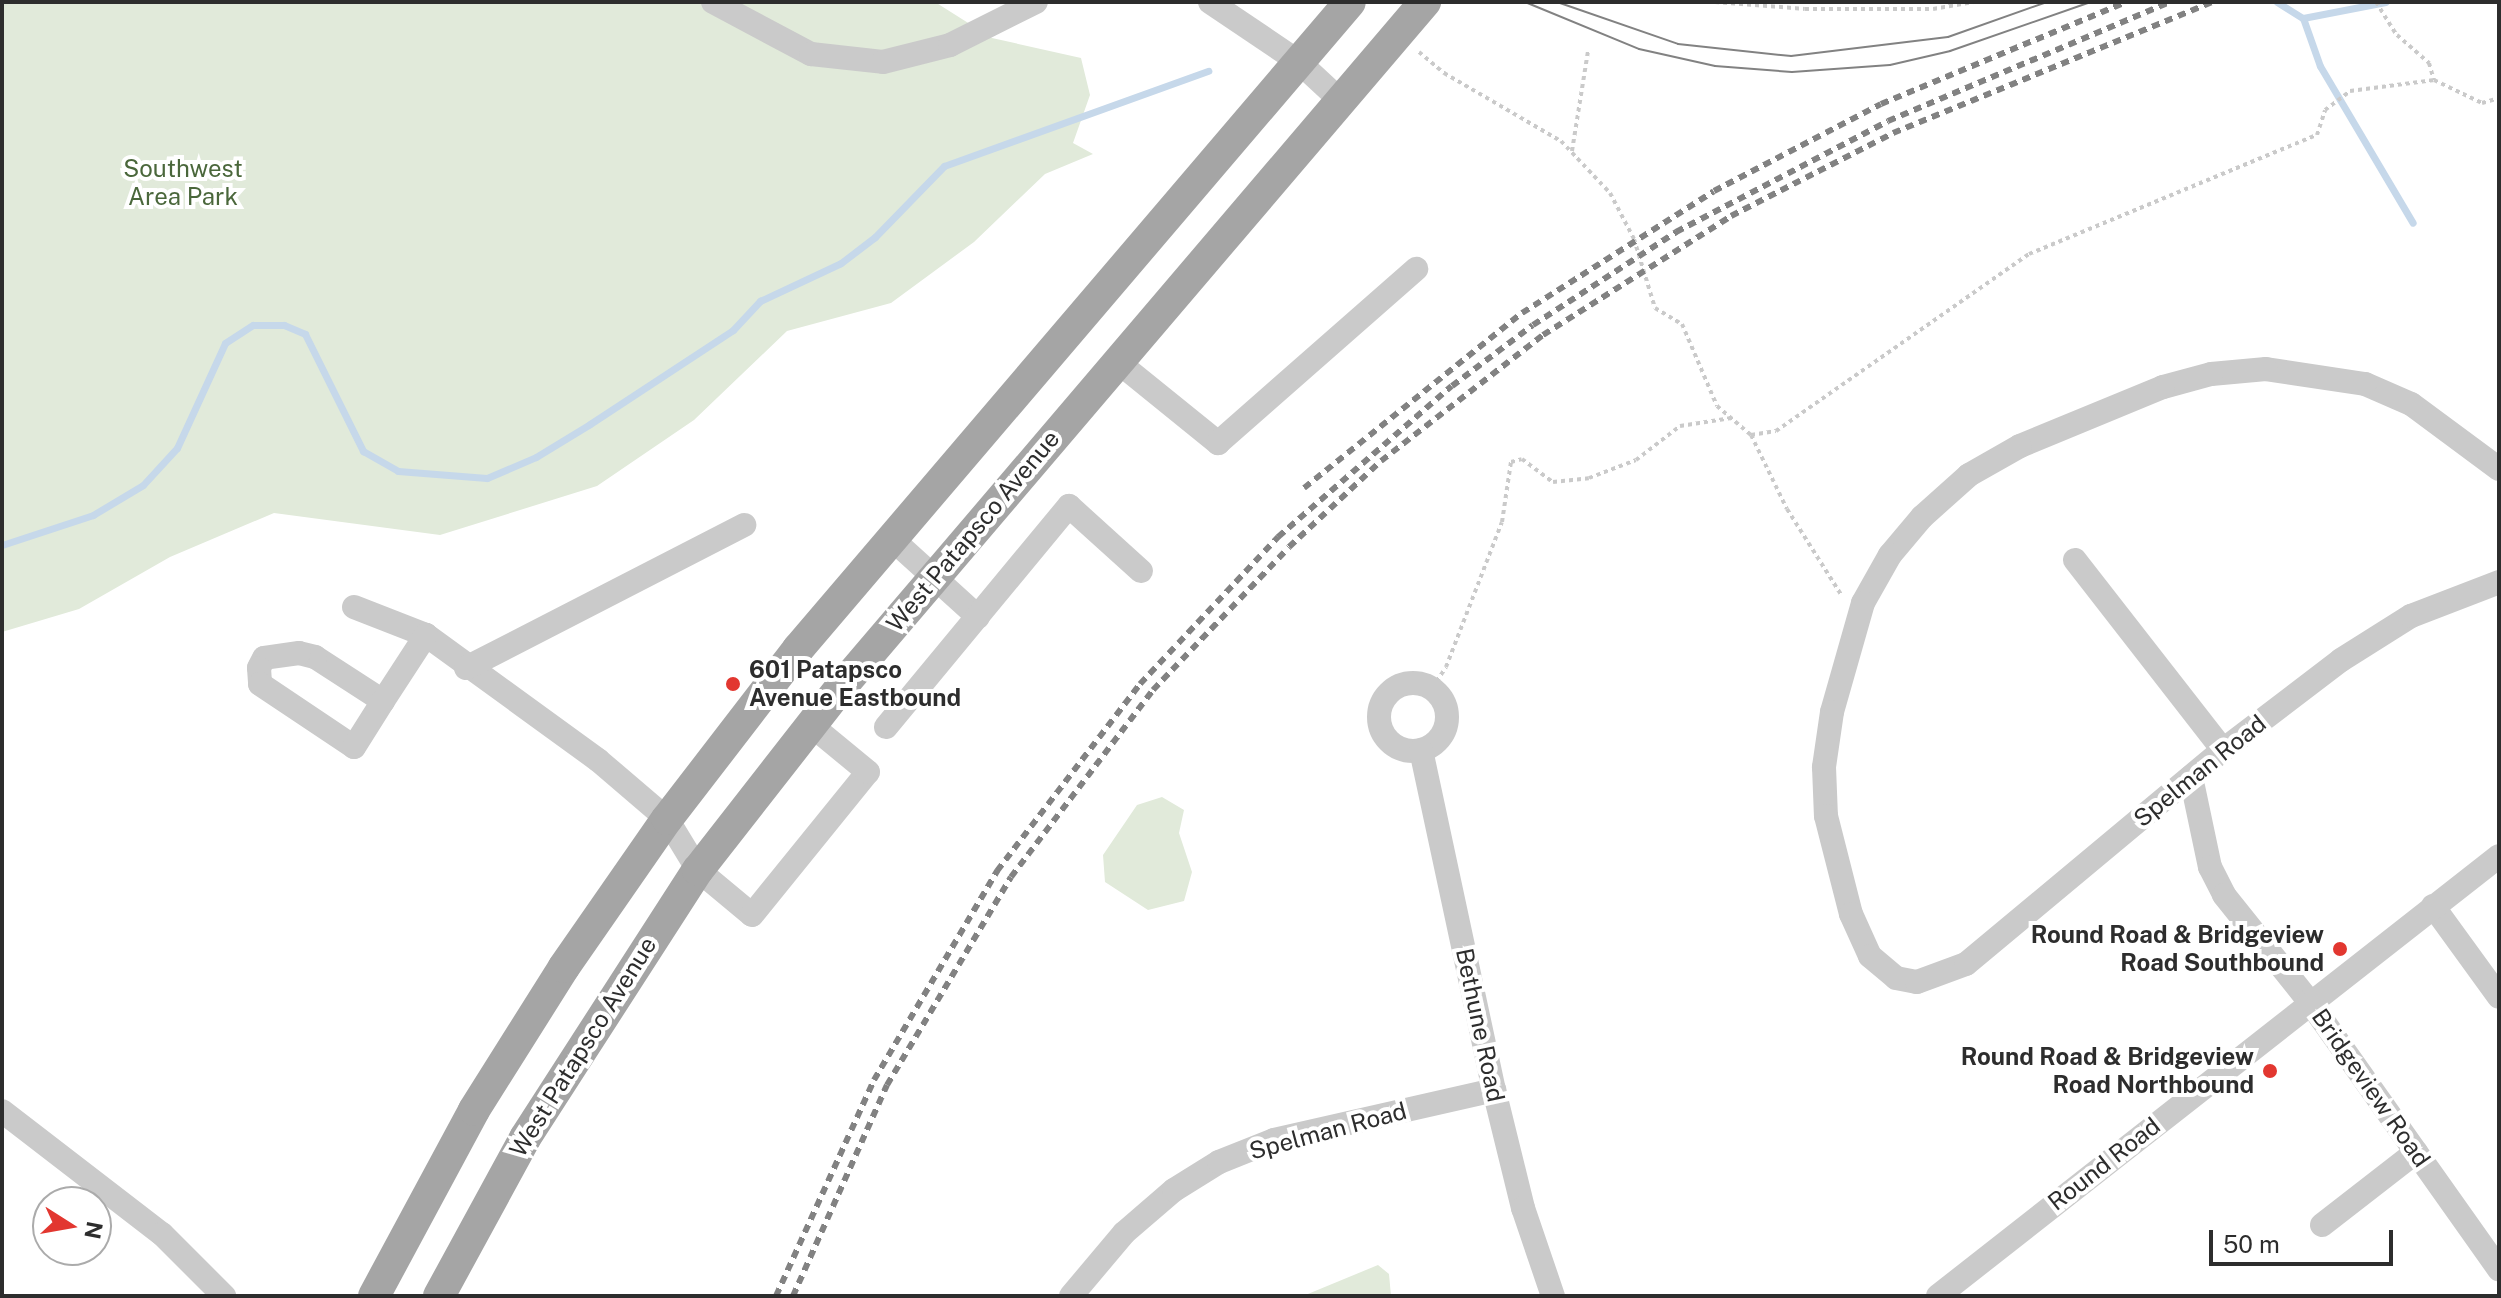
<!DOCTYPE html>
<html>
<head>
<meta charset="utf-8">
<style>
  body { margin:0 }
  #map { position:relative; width:2501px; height:1298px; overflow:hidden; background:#fff; font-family:"Public Sans",sans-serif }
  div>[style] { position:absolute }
  .green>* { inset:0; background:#e1eada }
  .stream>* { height:7px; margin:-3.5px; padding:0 3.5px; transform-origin:3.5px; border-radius:3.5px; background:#c6d8ea }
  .path>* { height:4px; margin-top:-2px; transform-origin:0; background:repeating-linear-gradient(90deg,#cacaca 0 4px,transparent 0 8px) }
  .minor>* { height:24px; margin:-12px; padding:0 12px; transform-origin:12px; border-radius:12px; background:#cacaca }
  .minor>.ring { margin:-12px; padding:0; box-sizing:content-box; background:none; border:24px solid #cacaca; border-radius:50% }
  .major>* { height:32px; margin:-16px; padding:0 16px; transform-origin:16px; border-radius:16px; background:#a5a5a5 }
  .tram>* { height:2px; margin:-1px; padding:0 1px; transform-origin:1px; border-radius:1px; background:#828282 }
  .rail>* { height:6px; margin-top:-3px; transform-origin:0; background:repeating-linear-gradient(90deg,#828282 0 8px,transparent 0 14px) }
  .dots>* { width:22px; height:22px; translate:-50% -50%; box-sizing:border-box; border:4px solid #fff; border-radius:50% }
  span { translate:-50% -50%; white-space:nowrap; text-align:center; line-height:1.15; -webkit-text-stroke:8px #fff; paint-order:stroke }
  .park-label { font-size:24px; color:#4a673b }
  .street-label { font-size:24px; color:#2d2d2d }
  .poi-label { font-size:24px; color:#2d2d2d; font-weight:700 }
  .left { translate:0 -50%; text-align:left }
  .right { translate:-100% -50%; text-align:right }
  .frame { position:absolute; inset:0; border:4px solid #2d2d2d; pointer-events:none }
  .north { position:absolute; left:32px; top:1186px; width:80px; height:80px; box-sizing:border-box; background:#fff; border:2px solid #ababab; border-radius:50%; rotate:101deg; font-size:22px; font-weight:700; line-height:32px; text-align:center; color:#2d2d2d }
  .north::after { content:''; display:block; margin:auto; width:28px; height:36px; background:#e23730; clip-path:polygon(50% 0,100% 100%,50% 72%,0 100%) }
  .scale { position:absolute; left:2209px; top:1230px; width:184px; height:36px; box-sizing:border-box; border:4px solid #2d2d2d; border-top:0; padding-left:10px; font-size:24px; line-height:28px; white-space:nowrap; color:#2d2d2d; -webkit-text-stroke:6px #fff; paint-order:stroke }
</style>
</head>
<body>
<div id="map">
  <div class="green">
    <i style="clip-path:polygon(2px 2px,935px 2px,992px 38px,1081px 58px,1090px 95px,1073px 143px,1093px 154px,1045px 174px,974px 242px,891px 303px,787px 331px,694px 420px,597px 486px,440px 535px,274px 513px,170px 557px,79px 609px,2px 632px)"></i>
    <i style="clip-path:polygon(1162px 797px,1184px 810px,1179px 833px,1192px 872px,1184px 901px,1148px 910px,1105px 882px,1103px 855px,1137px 805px)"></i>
    <i style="clip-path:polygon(1378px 1265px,1389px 1274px,1391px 1296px,1303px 1296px)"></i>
  </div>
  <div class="stream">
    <i style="left:2277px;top:2px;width:31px;rotate:32deg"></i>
    <i style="left:2303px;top:18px;width:84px;rotate:-11deg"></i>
    <i style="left:2303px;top:18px;width:51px;rotate:70.5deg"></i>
    <i style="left:2320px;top:66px;width:182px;rotate:59.4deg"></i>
    <i style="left:2px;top:545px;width:96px;rotate:-18.2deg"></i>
    <i style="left:93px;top:515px;width:58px;rotate:-31deg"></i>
    <i style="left:143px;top:485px;width:50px;rotate:-47.4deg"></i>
    <i style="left:177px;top:448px;width:115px;rotate:-65.4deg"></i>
    <i style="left:225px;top:343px;width:33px;rotate:-33deg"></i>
    <i style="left:253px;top:325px;width:31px"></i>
    <i style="left:284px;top:325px;width:23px;rotate:23deg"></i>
    <i style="left:305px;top:334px;width:131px;rotate:63.6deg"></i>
    <i style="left:363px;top:451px;width:40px;rotate:29.7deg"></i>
    <i style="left:398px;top:471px;width:89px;rotate:4.5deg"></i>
    <i style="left:487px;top:478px;width:53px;rotate:-23.2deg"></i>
    <i style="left:536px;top:457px;width:63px;rotate:-31.4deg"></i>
    <i style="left:590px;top:424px;width:171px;rotate:-33.3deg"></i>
    <i style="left:733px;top:330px;width:40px;rotate:-47deg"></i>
    <i style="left:760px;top:301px;width:89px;rotate:-25.1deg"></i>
    <i style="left:841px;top:263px;width:43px;rotate:-37.4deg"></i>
    <i style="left:875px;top:237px;width:99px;rotate:-45.8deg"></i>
    <i style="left:944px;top:166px;width:281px;rotate:-19.8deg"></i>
  </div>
  <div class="path">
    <i style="left:1715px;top:2px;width:90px;rotate:4.4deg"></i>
    <i style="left:1805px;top:9px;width:128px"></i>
    <i style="left:1933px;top:9px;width:41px;rotate:-9.9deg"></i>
    <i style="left:2376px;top:2px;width:39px;rotate:58deg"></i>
    <i style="left:2397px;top:35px;width:43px;rotate:41.2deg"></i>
    <i style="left:2429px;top:63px;width:18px;rotate:74deg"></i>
    <i style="left:1419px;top:52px;width:33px;rotate:40deg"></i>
    <i style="left:1444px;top:73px;width:135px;rotate:30.2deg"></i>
    <i style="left:1561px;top:141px;width:71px;rotate:46.7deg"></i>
    <i style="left:1610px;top:193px;width:52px;rotate:62.4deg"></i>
    <i style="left:1634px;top:239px;width:72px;rotate:73.1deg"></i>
    <i style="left:1655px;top:308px;width:31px;rotate:31deg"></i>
    <i style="left:1682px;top:324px;width:89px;rotate:66.9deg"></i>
    <i style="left:1717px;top:406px;width:45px;rotate:40.5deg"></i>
    <i style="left:1751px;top:435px;width:82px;rotate:64.1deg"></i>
    <i style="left:1787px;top:509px;width:103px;rotate:57.7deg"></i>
    <i style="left:1572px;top:151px;width:101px;rotate:-80.9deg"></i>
    <i style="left:1751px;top:435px;width:25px;rotate:-9deg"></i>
    <i style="left:1776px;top:431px;width:309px;rotate:-35deg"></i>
    <i style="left:2029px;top:254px;width:312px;rotate:-22.5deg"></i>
    <i style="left:2317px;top:135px;width:26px;rotate:-72deg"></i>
    <i style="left:2325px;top:110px;width:31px;rotate:-37deg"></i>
    <i style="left:2350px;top:91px;width:85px;rotate:-7.5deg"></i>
    <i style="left:2434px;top:80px;width:53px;rotate:25.6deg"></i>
    <i style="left:2482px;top:103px;width:18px;rotate:-16deg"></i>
    <i style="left:1432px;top:688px;width:25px;rotate:-56deg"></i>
    <i style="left:1446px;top:667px;width:155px;rotate:-68.9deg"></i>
    <i style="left:1502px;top:522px;width:61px;rotate:-81.5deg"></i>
    <i style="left:1511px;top:462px;width:11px;rotate:-15deg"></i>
    <i style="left:1522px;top:459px;width:39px;rotate:37deg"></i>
    <i style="left:1553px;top:482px;width:36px;rotate:-6deg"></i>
    <i style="left:1589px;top:478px;width:50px;rotate:-21deg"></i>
    <i style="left:1636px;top:460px;width:56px;rotate:-37.7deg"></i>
    <i style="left:1680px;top:426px;width:52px;rotate:-8.9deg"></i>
  </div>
  <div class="minor">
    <i style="left:713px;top:2px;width:111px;rotate:28deg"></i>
    <i style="left:811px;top:54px;width:72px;rotate:6.3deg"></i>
    <i style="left:883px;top:62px;width:69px;rotate:-14.2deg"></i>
    <i style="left:950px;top:45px;width:96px;rotate:-26.6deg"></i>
    <i style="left:1210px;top:2px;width:107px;rotate:34deg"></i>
    <i style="left:1299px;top:62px;width:57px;rotate:42.9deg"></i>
    <i style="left:1118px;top:362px;width:129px;rotate:39deg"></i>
    <i style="left:1218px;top:443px;width:264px;rotate:-41.3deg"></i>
    <i style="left:2499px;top:469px;width:109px;rotate:-143.5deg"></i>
    <i style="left:2411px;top:404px;width:50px;rotate:-156.5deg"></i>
    <i style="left:2365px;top:384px;width:100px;rotate:-171.4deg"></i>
    <i style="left:2266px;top:369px;width:55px;rotate:174.8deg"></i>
    <i style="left:2211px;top:374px;width:50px;rotate:164.8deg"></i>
    <i style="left:2163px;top:387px;width:155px;rotate:157.6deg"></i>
    <i style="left:2020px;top:446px;width:59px;rotate:150.4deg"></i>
    <i style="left:1969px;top:475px;width:63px;rotate:138.2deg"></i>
    <i style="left:1922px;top:517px;width:50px;rotate:130.1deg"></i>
    <i style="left:1890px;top:555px;width:55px;rotate:119.4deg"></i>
    <i style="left:1863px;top:603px;width:113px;rotate:105.9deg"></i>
    <i style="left:1832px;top:712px;width:56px;rotate:98.3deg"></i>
    <i style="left:1824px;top:767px;width:49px;rotate:87.7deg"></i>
    <i style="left:1826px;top:816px;width:101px;rotate:75.7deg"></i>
    <i style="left:1851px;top:914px;width:46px;rotate:65.7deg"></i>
    <i style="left:1870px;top:956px;width:34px;rotate:40deg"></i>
    <i style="left:1896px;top:978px;width:21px;rotate:11deg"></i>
    <i style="left:1917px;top:982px;width:52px;rotate:-20.2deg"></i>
    <i style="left:1966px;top:964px;width:334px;rotate:-39.8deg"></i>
    <i style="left:2223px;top:750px;width:148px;rotate:-37.3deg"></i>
    <i style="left:2341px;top:660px;width:83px;rotate:-32.2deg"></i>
    <i style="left:2411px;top:616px;width:94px;rotate:-21.1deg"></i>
    <i style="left:892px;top:539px;width:116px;rotate:42.2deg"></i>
    <i style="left:2075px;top:560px;width:241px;rotate:52.1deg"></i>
    <i style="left:354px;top:607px;width:77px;rotate:21.3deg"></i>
    <i style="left:426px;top:635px;width:213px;rotate:36deg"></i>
    <i style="left:598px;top:760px;width:91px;rotate:40.5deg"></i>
    <i style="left:667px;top:819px;width:60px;rotate:58.7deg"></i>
    <i style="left:698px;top:870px;width:70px;rotate:39.8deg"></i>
    <i style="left:752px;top:915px;width:184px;rotate:-51deg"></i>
    <i style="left:868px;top:772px;width:74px;rotate:-140.5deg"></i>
    <i style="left:466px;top:668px;width:313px;rotate:-27.2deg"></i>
    <i class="ring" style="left:1379px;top:683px;width:44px;height:44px"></i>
    <i style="left:383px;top:701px;width:81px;rotate:-147.1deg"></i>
    <i style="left:315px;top:657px;width:16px;rotate:-166deg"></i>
    <i style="left:299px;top:653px;width:35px;rotate:172deg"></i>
    <i style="left:264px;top:658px;width:11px;rotate:117deg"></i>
    <i style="left:259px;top:668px;width:16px;rotate:86deg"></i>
    <i style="left:260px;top:684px;width:113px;rotate:33.8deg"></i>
    <i style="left:354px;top:747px;width:54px;rotate:-57.8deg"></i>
    <i style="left:383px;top:701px;width:79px;rotate:-56.9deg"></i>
    <i style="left:886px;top:727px;width:287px;rotate:-50.4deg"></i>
    <i style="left:1069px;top:506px;width:97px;rotate:42.1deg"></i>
    <i style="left:1421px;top:750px;width:348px;rotate:77.9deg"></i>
    <i style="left:1494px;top:1090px;width:122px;rotate:76.2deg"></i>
    <i style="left:1523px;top:1208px;width:93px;rotate:71.2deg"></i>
    <i style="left:2191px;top:777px;width:92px;rotate:78.1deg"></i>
    <i style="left:2210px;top:867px;width:31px;rotate:63deg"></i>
    <i style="left:2224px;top:895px;width:136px;rotate:51.3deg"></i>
    <i style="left:2309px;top:1001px;width:329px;rotate:54.7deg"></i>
    <i style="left:2433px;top:906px;width:112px;rotate:54deg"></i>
    <i style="left:2px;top:1111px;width:202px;rotate:37.6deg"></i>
    <i style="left:162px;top:1234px;width:88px;rotate:45deg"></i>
    <i style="left:2322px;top:1225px;width:119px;rotate:-37.8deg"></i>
    <i style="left:1071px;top:1296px;width:82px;rotate:-49.9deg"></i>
    <i style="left:1124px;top:1233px;width:66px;rotate:-40.7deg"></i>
    <i style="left:1174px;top:1190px;width:53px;rotate:-31.9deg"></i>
    <i style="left:1219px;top:1162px;width:59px;rotate:-21.8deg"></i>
    <i style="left:1274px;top:1140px;width:226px;rotate:-12.8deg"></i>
    <i style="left:1938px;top:1296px;width:713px;rotate:-38.11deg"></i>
  </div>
  <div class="major">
    <i style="left:374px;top:1296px;width:211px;rotate:-61.7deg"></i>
    <i style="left:474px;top:1110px;width:169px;rotate:-57.8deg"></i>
    <i style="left:564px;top:967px;width:180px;rotate:-55.2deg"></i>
    <i style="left:667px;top:819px;width:215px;rotate:-52.4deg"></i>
    <i style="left:798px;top:649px;width:850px;rotate:-49.53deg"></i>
    <i style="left:439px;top:1296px;width:180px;rotate:-61.4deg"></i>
    <i style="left:525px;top:1138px;width:319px;rotate:-57.2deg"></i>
    <i style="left:698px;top:870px;width:234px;rotate:-52deg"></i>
    <i style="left:842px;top:686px;width:899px;rotate:-49.56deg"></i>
  </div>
  <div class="tram">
    <i style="left:1525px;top:2px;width:123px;rotate:22.4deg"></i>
    <i style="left:1639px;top:49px;width:78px;rotate:12.6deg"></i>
    <i style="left:1715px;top:66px;width:77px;rotate:4.5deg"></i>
    <i style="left:1792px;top:72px;width:98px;rotate:-4.1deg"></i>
    <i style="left:1890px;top:65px;width:62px;rotate:-13.1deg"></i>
    <i style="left:1950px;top:51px;width:149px;rotate:-19.2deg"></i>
    <i style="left:1557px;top:2px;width:128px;rotate:19.1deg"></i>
    <i style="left:1678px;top:44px;width:114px;rotate:6.1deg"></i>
    <i style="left:1791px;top:56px;width:158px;rotate:-6.9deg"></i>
    <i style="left:1948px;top:37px;width:105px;rotate:-19.5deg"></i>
  </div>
  <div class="rail">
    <i style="left:1304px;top:488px;width:280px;rotate:-38.8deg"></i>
    <i style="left:1522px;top:313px;width:227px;rotate:-32.4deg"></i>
    <i style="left:1714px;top:191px;width:188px;rotate:-27.5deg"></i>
    <i style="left:1881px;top:104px;width:265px;rotate:-22.6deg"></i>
    <i style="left:776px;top:1296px;width:237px;rotate:-65.6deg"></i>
    <i style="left:874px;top:1080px;width:243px;rotate:-59.5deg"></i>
    <i style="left:997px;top:871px;width:235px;rotate:-52.6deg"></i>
    <i style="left:1140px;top:684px;width:202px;rotate:-46.8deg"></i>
    <i style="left:1278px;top:537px;width:230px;rotate:-41deg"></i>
    <i style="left:1452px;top:386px;width:101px;rotate:-37deg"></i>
    <i style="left:1533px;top:325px;width:171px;rotate:-33deg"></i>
    <i style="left:1676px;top:232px;width:239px;rotate:-27.6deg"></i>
    <i style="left:1888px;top:121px;width:306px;rotate:-22.9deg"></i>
    <i style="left:793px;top:1296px;width:231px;rotate:-66deg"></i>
    <i style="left:887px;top:1085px;width:242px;rotate:-59.2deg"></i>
    <i style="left:1011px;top:877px;width:235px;rotate:-52.8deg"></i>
    <i style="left:1153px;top:690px;width:197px;rotate:-46.4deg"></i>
    <i style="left:1289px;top:547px;width:126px;rotate:-43.1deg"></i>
    <i style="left:1381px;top:461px;width:205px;rotate:-37.9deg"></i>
    <i style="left:1543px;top:335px;width:222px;rotate:-32.3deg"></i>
    <i style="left:1731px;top:216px;width:182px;rotate:-27.1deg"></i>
    <i style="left:1893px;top:133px;width:345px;rotate:-22.3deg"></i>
  </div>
  <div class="dots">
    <i style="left:733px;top:684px;background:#e23730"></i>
    <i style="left:2340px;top:949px;background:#e23730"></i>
    <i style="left:2270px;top:1071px;background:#e23730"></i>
  </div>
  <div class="park-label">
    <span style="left:183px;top:183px">Southwest<br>Area Park</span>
  </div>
  <div class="street-label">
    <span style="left:973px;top:531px;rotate:-50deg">West Patapsco Avenue</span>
    <span style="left:2200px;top:771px;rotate:-39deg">Spelman Road</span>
    <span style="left:1480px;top:1025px;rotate:78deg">Bethune Road</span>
    <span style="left:583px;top:1047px;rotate:-58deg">West Patapsco Avenue</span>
    <span style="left:2371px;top:1088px;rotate:55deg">Bridgeview Road</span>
    <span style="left:1328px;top:1131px;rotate:-15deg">Spelman Road</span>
    <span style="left:2104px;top:1164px;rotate:-38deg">Round Road</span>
  </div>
  <div class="poi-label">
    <span class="left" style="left:749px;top:684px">601 Patapsco<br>Avenue Eastbound</span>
    <span class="right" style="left:2324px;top:949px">Round Road &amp; Bridgeview<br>Road Southbound</span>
    <span class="right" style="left:2254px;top:1071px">Round Road &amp; Bridgeview<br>Road Northbound</span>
  </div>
  <div class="frame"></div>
  <div class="north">N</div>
  <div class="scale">50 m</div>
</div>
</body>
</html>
